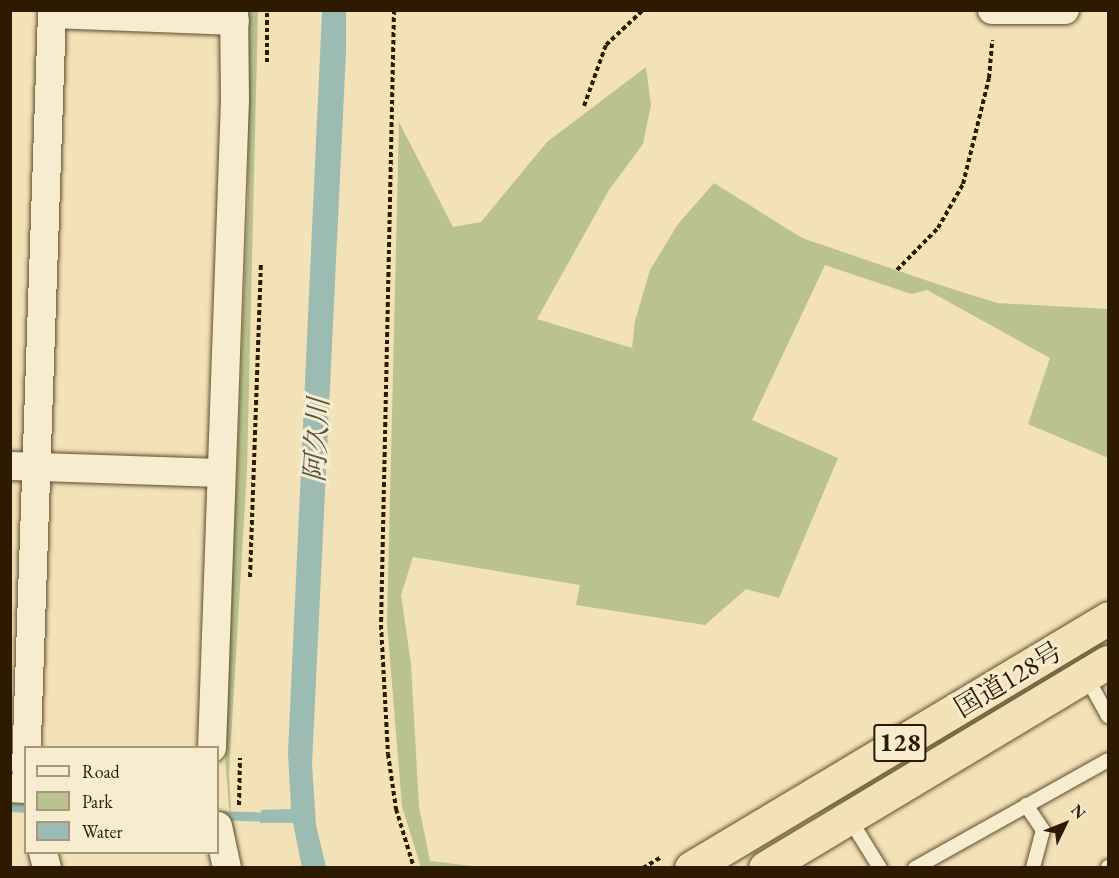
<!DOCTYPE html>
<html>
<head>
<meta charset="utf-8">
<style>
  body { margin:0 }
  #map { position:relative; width:1119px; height:878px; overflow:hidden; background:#f3e1b7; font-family:"EB Garamond","Noto Serif JP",serif }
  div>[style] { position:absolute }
  .green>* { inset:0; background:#bac38f }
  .water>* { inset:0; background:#9cbcb3 }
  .stream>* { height:9px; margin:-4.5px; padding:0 4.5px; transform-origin:4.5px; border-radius:4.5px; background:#9cbcb3 }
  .path>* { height:4px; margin-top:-2px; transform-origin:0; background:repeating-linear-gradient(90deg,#2e1a00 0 4.5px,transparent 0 7.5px) }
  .roads { filter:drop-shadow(0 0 2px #5f4c2e) drop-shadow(0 0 2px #5f4c2e) }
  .service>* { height:14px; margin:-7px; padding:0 7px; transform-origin:7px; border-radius:7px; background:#f7ecd0 }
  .minor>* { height:28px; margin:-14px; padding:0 14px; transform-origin:14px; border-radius:14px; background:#f7ecd0 }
  .trunk>* { height:33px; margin:-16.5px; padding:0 16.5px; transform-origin:16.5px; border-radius:16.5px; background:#f3e1b7 }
  span { translate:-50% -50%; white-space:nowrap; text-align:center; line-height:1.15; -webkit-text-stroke:6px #f7ecd0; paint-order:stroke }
  .shield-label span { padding:2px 4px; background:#f7ecd0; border:2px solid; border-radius:4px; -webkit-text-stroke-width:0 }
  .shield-label { font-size:26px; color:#2e1a00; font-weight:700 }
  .street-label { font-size:27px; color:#2e1a00 }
  .water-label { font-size:28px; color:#54533f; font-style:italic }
  .frame { position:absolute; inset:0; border:12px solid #2e1a00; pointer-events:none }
  .legend { position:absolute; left:24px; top:746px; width:195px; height:108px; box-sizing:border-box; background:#f7ecd0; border:2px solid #a7987d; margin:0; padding:8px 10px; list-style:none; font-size:18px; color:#2e1a00 }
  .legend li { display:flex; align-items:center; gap:12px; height:30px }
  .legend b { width:30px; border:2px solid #a7987d }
  .north { position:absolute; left:1035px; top:794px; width:60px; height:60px; -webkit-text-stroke:4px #f7ecd0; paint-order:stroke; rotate:47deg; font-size:16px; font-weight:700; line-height:24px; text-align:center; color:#2e1a00 }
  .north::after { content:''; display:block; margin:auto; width:21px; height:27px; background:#2e1a00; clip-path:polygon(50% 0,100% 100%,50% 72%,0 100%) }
</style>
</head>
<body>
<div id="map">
  <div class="green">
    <i style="clip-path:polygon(258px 10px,247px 469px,229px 773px,231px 812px,242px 867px,229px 807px,225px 757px,248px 201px,249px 11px)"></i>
    <i style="clip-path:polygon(646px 67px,651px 105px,643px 144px,609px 190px,537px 319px,632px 348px,635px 321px,650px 270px,678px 224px,714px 183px,802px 238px,940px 285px,997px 303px,1108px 309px,1108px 458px,1028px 424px,1050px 358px,927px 290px,911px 294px,825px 265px,752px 420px,838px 458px,779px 598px,746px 589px,705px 625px,576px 605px,580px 585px,413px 557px,401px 595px,411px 664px,419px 807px,430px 861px,481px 867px,421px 867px,402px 807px,387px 623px,399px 122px,453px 227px,481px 222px,547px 142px)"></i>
    <i style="clip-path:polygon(1108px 635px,1108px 646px,869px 790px,799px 822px)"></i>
  </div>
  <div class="water">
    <i style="clip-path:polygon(322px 11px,346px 11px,346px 52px,312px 764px,316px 825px,326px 867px,302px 868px,293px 823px,260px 823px,261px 810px,291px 809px,288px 753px)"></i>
  </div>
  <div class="stream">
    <i style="left:10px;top:807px;width:16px;rotate:4deg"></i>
    <i style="left:218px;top:815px;width:54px;rotate:2.1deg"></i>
  </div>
  <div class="path">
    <i style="left:394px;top:10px;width:615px;rotate:91.21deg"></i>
    <i style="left:381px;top:625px;width:129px;rotate:86.9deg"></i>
    <i style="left:388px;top:754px;width:56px;rotate:81.7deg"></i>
    <i style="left:396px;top:809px;width:62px;rotate:73deg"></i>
    <i style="left:267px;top:62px;width:52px;rotate:-90deg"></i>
    <i style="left:584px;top:106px;width:65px;rotate:-70.2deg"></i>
    <i style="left:606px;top:45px;width:51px;rotate:-43.4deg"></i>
    <i style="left:897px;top:270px;width:59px;rotate:-45.7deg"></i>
    <i style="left:938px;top:228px;width:51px;rotate:-60.4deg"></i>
    <i style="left:963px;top:184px;width:109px;rotate:-76.2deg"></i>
    <i style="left:989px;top:78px;width:38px;rotate:-85deg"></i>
    <i style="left:250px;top:577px;width:313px;rotate:-88deg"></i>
    <i style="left:239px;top:805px;width:47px;rotate:-88.8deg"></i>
    <i style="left:643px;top:868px;width:21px;rotate:-31deg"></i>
  </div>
  <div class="roads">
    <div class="service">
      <i style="left:1086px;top:676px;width:46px;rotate:61.2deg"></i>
      <i style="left:1026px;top:805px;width:30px;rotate:56deg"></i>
      <i style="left:1043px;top:830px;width:39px;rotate:105deg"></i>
      <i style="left:849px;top:818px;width:59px;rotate:58.2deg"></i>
      <i style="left:915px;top:868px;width:221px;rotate:-29.2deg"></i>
      <i style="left:1108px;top:868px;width:1px;rotate:-90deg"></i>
    </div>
    <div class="minor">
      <i style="left:992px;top:10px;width:73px"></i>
      <i style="left:10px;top:466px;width:211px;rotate:1.9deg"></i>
      <i style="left:212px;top:748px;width:648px;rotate:-87.97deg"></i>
      <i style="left:235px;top:100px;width:90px;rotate:-90.6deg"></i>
      <i style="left:26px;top:769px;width:755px;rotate:-88.03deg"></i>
      <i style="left:52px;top:14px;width:183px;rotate:2.2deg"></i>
      <i style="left:10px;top:788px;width:16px;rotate:4deg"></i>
      <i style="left:218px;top:826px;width:43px;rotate:77.9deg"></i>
      <i style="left:43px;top:852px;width:16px;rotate:76deg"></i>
    </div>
    <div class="trunk">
      <i style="left:691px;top:868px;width:486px;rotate:-30.9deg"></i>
      <i style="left:765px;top:868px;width:400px;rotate:-31deg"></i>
    </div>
  </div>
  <div class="shield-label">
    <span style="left:900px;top:743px">128</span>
  </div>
  <div class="street-label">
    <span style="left:1008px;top:679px;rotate:-31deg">国道128号</span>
  </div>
  <div class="water-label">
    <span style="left:316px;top:440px;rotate:-87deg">阿久川</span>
  </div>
  <div class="frame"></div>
  <ul class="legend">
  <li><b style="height:8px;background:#f7ecd0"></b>Road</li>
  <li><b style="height:16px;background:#bac38f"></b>Park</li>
  <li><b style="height:16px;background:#9cbcb3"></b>Water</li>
  </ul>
  <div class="north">N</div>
</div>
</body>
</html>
